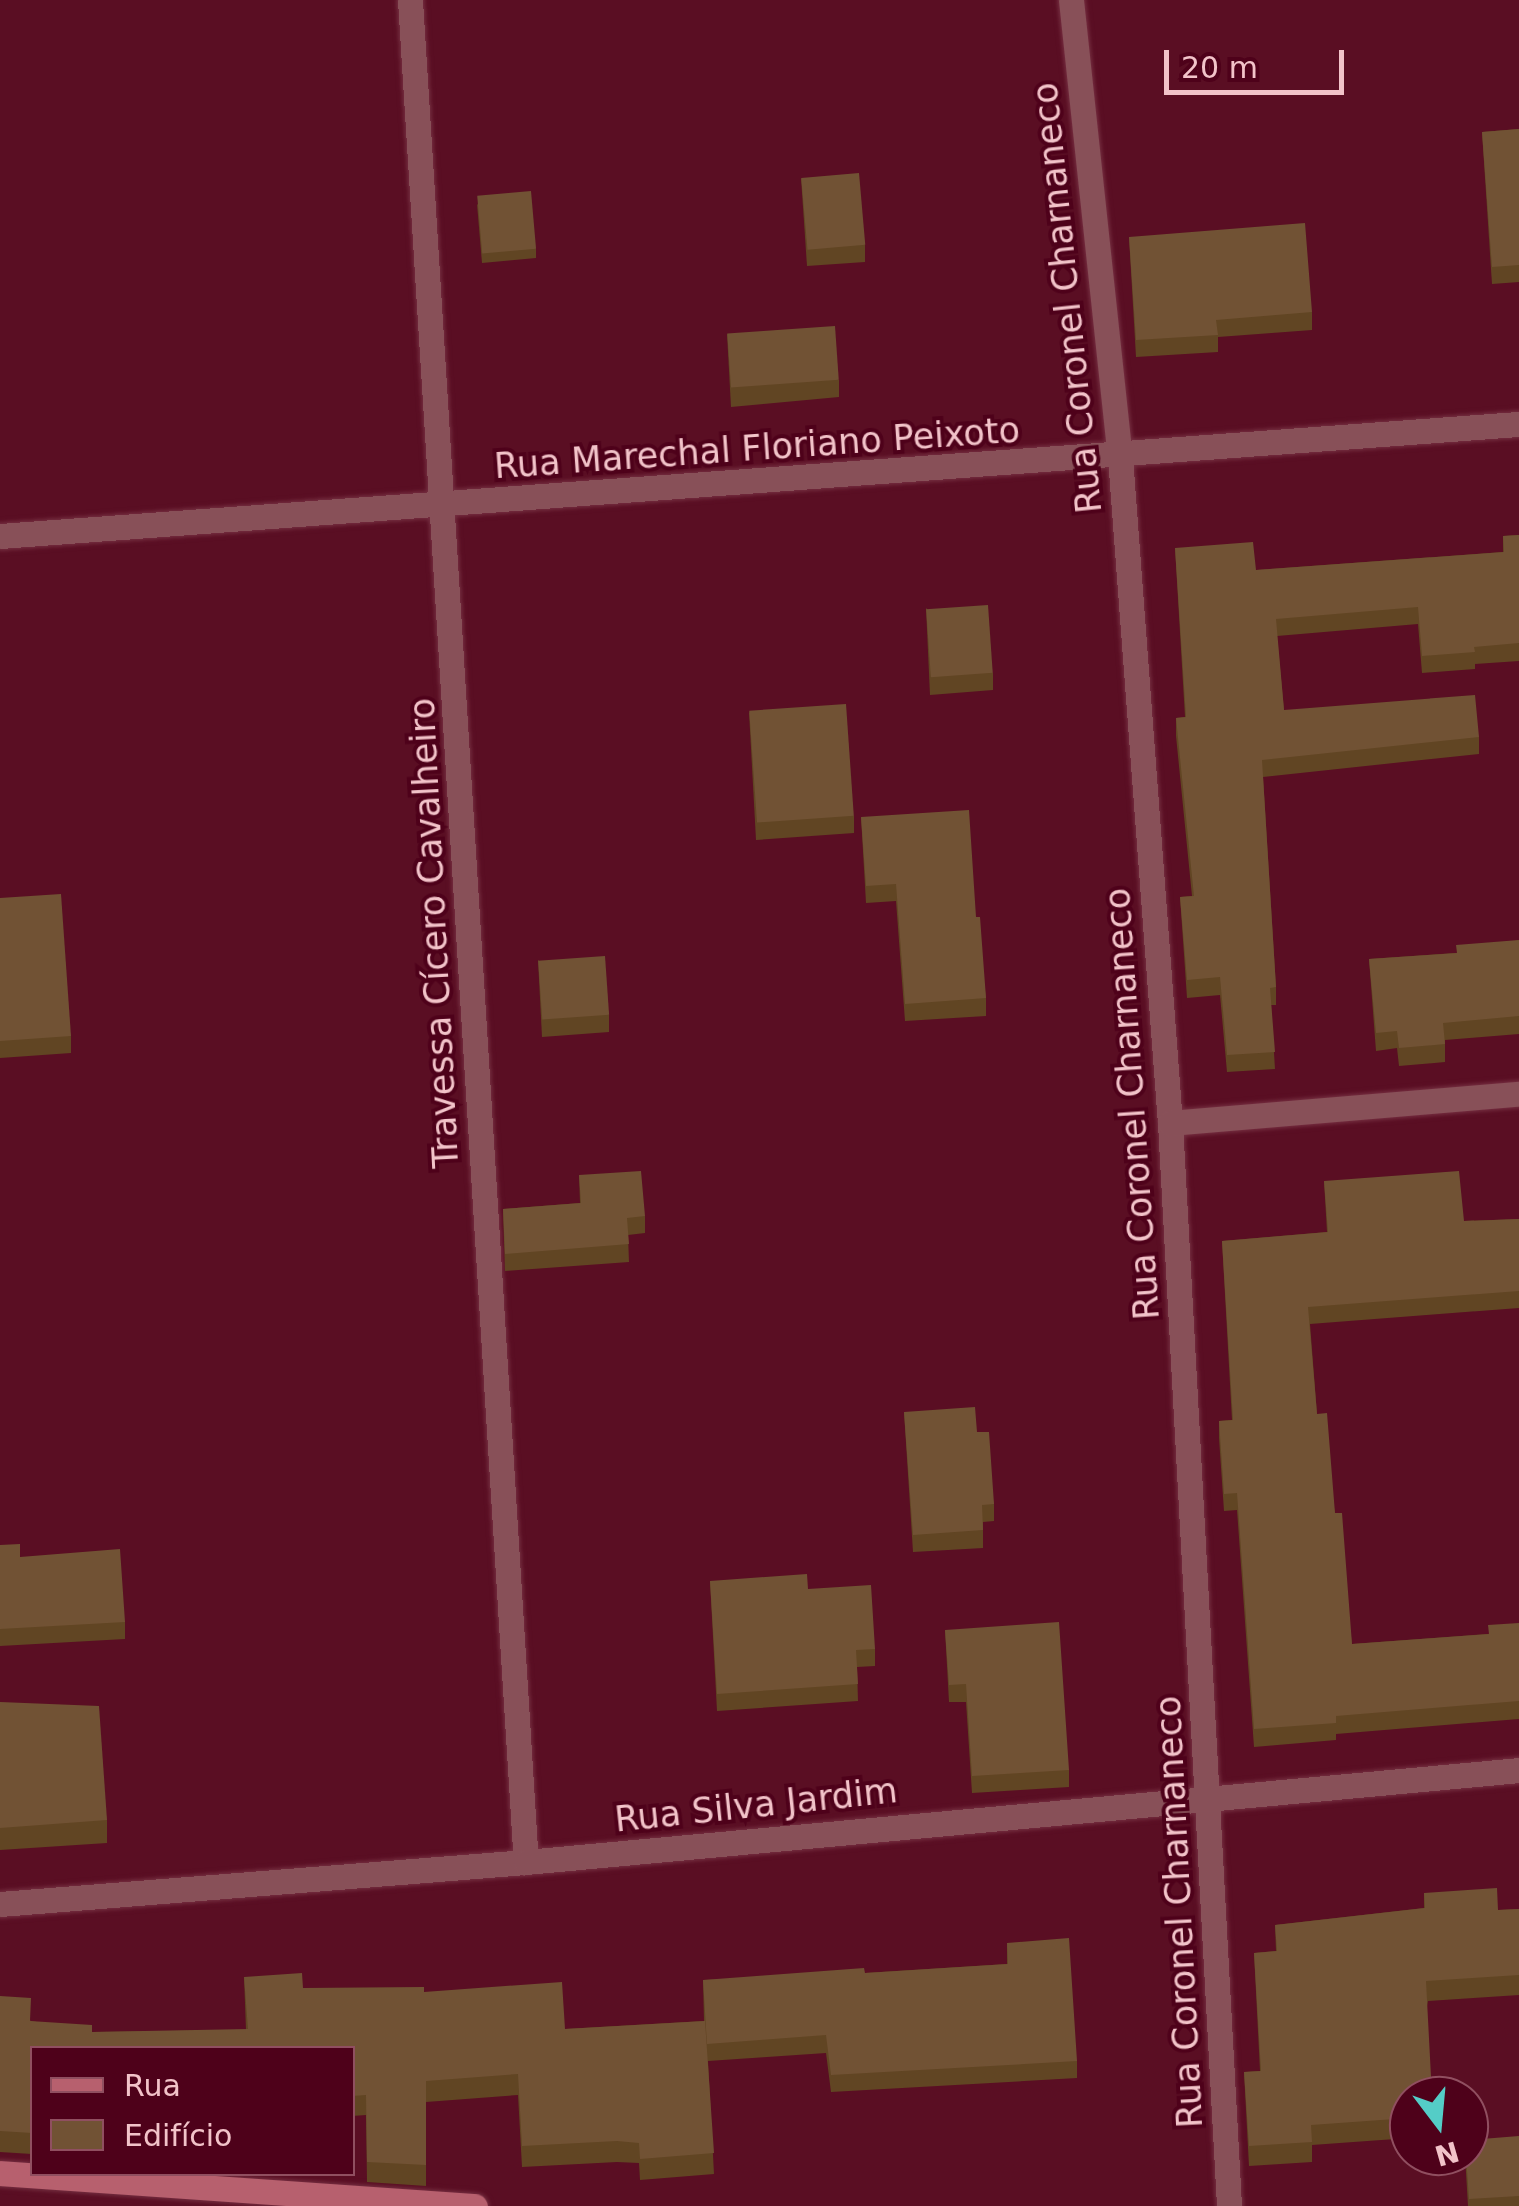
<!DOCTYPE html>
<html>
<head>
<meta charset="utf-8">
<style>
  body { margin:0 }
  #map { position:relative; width:1519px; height:2206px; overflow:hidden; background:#5a0e23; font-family:"DejaVu Sans",sans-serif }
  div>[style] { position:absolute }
  .roads { filter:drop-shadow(0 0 2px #752f41) drop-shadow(0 0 2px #752f41) }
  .street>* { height:25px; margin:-12.5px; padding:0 12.5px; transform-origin:12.5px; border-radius:12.5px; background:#885058 }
  .secondary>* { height:25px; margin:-12.5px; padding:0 12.5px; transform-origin:12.5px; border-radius:12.5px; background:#b7606e }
  .wall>* { inset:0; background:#614523 }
  .building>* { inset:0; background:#715234; transform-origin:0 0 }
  span { translate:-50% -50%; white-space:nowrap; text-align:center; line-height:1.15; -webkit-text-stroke:8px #4e011a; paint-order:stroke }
  .street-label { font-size:35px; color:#f2c3c9 }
  .legend { position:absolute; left:30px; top:2046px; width:325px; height:130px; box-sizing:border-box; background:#4e011a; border:2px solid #904f60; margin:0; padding:12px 18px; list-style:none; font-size:30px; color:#f2c3c9 }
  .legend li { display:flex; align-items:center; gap:20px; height:50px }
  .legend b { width:50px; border:2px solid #904f60 }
  .north { position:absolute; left:1389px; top:2076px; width:100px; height:100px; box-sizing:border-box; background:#4e011a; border:2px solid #904f60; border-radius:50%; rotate:164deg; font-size:28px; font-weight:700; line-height:40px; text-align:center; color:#f2c3c9 }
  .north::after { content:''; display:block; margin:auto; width:35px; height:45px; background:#54cdc7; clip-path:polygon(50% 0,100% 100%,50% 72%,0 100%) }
  .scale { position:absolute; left:1164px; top:50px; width:180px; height:45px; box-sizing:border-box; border:5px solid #f2c3c9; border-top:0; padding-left:12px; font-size:30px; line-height:35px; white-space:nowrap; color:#f2c3c9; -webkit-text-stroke:8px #4e011a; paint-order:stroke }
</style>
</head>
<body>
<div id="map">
  <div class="roads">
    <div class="street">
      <i style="left:410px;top:0;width:1866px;rotate:86.44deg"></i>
      <i style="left:1071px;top:0;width:460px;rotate:83.9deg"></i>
      <i style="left:1120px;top:457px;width:668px;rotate:85.71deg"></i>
      <i style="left:1170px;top:1123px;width:1085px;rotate:86.88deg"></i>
      <i style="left:0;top:536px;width:1523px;rotate:-4.22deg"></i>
      <i style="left:1170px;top:1123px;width:350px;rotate:-4.8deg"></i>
      <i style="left:0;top:1904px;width:528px;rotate:-4.57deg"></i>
      <i style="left:526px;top:1862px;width:997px;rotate:-5.29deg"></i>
    </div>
    <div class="secondary">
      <i style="left:0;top:2173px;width:476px;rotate:4deg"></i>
    </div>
  </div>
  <div class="wall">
    <i style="clip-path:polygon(1519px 129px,1519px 282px,1492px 284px,1482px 132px)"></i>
    <i style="clip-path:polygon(801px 178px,865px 245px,865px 262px,807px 266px)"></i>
    <i style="clip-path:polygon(477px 204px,536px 249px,536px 258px,482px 263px)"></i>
    <i style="clip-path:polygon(1129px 237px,1312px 312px,1312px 330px,1218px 337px,1218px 352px,1136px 357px)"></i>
    <i style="clip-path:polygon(727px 334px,839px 380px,839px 397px,731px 407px)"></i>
    <i style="clip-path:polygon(1519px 535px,1519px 661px,1475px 664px,1475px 669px,1422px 673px,1418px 624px,1277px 636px,1284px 710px,1479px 737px,1479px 754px,1263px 777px,1276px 987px,1276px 1005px,1271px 1005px,1275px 1069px,1227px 1072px,1220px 995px,1187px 998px,1180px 897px,1192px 896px,1176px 736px,1176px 718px,1185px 717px,1175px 548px,1256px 570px,1503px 552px,1503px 536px)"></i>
    <i style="clip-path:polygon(926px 608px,993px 673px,993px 690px,930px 695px)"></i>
    <i style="clip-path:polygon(749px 712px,854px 816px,854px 833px,756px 840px)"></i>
    <i style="clip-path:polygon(861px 817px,976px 917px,986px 998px,986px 1016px,905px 1021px,896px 901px,866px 903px)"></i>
    <i style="clip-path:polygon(0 898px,71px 1036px,71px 1053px,0 1058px)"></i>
    <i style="clip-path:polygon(1519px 940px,1519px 1034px,1445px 1040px,1445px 1062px,1399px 1066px,1397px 1048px,1376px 1051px,1369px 959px,1456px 953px)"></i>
    <i style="clip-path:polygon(538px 960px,609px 1015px,609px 1032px,542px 1037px)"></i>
    <i style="clip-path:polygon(579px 1175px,645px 1216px,645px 1233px,628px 1235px,629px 1262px,505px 1271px,503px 1209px,580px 1203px)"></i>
    <i style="clip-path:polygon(1324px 1181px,1464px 1221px,1519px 1219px,1519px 1308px,1310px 1324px,1317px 1414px,1335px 1513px,1352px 1644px,1488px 1634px,1519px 1623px,1519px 1719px,1336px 1734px,1336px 1740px,1254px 1747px,1237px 1510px,1224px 1511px,1219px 1438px,1219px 1421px,1232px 1420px,1222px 1241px,1327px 1232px)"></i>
    <i style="clip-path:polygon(904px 1412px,977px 1432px,994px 1504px,994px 1521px,983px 1522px,983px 1548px,913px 1552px)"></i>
    <i style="clip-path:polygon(0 1545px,125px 1622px,125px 1639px,0 1646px)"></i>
    <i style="clip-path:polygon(710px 1581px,808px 1589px,875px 1649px,875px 1666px,857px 1667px,858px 1701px,717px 1711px)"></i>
    <i style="clip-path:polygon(945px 1630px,1069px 1770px,1069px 1787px,972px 1793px,966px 1702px,949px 1702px)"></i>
    <i style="clip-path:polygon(0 1702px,107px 1820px,107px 1843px,0 1850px)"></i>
    <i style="clip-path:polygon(1424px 1893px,1498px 1910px,1519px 1909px,1519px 1995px,1428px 2001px,1409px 2096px,1409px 2138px,1312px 2145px,1312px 2162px,1249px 2166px,1244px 2072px,1260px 2071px,1254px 1953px,1276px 1951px,1275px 1925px,1424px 1908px)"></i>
    <i style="clip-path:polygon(1007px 1943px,1077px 2061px,1077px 2078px,831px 2092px,826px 2053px,708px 2061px,714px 2174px,640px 2180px,639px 2163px,617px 2162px,522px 2167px,518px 2095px,426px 2102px,426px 2186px,367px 2182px,366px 2115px,352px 2116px,352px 2048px,32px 2048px,32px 2154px,0 2152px,0 1996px,31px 2021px,92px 2032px,246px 2030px,244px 1977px,303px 1988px,424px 1992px,565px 2029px,704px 2021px,703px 1980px,865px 1973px,1007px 1964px)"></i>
    <i style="clip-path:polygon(1519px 2136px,1519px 2206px,1468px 2206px,1465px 2156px,1469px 2156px)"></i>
  </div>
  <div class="building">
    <i style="clip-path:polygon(1519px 129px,1519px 265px,1492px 267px,1482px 132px)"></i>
    <i style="left:859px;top:173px;width:72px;height:58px;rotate:85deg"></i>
    <i style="left:531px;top:191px;width:58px;height:54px;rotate:85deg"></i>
    <i style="clip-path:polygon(1305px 223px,1312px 312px,1216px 320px,1218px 335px,1136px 340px,1129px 237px)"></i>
    <i style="left:835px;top:326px;width:54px;height:108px;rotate:86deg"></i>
    <i style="clip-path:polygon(1519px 535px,1519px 643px,1474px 647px,1475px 652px,1422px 656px,1418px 607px,1276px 619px,1284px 710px,1475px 695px,1479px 737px,1262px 760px,1276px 987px,1270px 988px,1275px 1052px,1227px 1055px,1220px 977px,1187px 980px,1180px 897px,1194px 896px,1176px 718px,1186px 717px,1175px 548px,1253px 542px,1256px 570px,1504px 552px,1503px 536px)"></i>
    <i style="left:988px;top:605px;width:68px;height:62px;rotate:86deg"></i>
    <i style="left:846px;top:704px;width:112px;height:97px;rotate:86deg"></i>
    <i style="clip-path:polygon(969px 810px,976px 917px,980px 917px,986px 998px,905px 1004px,896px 884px,866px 886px,861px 817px)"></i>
    <i style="clip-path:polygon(61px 894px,71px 1036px,0 1041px,0 898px)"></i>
    <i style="clip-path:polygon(1519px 940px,1519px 1016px,1443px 1023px,1445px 1044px,1399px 1048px,1397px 1031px,1376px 1033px,1369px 959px,1457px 953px,1456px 945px)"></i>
    <i style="left:605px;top:956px;width:59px;height:67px;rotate:86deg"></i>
    <i style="clip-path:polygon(641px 1171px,645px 1216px,627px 1218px,629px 1244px,505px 1254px,503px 1209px,581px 1203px,579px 1175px)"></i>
    <i style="clip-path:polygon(1459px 1171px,1464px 1221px,1519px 1219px,1519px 1291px,1308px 1307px,1317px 1414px,1327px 1413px,1335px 1513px,1342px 1513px,1352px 1644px,1489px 1634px,1488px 1625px,1519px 1623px,1519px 1701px,1336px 1716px,1336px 1723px,1254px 1729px,1237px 1493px,1224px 1494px,1219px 1421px,1233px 1420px,1222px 1241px,1328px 1232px,1324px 1181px)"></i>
    <i style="clip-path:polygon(975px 1407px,977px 1432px,989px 1432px,994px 1504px,982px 1505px,983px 1530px,913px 1535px,904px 1412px)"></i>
    <i style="clip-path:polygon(20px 1544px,20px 1557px,120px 1549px,125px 1622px,0 1629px,0 1545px)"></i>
    <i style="clip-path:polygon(807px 1574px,808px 1589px,871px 1585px,875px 1649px,856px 1650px,858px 1684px,717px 1694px,710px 1581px)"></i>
    <i style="clip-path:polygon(1059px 1622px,1069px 1770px,972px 1776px,966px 1684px,949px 1685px,945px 1630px)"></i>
    <i style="clip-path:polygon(0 1702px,99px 1706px,107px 1820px,0 1828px)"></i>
    <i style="clip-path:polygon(1497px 1888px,1498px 1910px,1519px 1909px,1519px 1975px,1426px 1981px,1432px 2096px,1409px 2096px,1409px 2118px,1311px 2125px,1312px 2142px,1249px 2146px,1244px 2072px,1261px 2071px,1254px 1953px,1277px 1951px,1275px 1925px,1425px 1908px,1424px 1893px)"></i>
    <i style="clip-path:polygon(1069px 1938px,1077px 2061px,831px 2075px,826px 2035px,707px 2044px,703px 1980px,864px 1968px,865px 1973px,1008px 1964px,1007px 1943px)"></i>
    <i style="clip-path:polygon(302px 1973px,303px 1988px,424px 1987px,424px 1992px,562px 1982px,565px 2029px,705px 2021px,714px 2153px,640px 2159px,639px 2143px,617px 2141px,522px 2146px,518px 2074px,426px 2081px,426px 2165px,367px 2162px,366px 2095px,352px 2096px,352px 2048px,32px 2048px,32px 2133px,0 2131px,0 1996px,31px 1998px,30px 2021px,92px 2025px,92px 2032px,248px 2029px,244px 1977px)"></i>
    <i style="clip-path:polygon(1519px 2136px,1519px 2196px,1469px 2199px,1466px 2156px,1469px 2156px,1469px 2140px)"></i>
  </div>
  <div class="street-label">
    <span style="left:1067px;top:298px;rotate:-96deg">Rua Coronel Charnaneco</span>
    <span style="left:757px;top:448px;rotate:-4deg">Rua Marechal Floriano Peixoto</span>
    <span style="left:434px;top:933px;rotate:-93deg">Travessa Cícero Cavalheiro</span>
    <span style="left:1132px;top:1104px;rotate:-94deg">Rua Coronel Charnaneco</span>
    <span style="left:756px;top:1805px;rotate:-6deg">Rua Silva Jardim</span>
    <span style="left:1179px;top:1912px;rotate:-93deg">Rua Coronel Charnaneco</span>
  </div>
  <ul class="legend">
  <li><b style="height:12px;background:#b7606e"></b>Rua</li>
  <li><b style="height:28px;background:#715234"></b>Edifício</li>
  </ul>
  <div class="north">N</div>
  <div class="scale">20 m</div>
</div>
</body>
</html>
